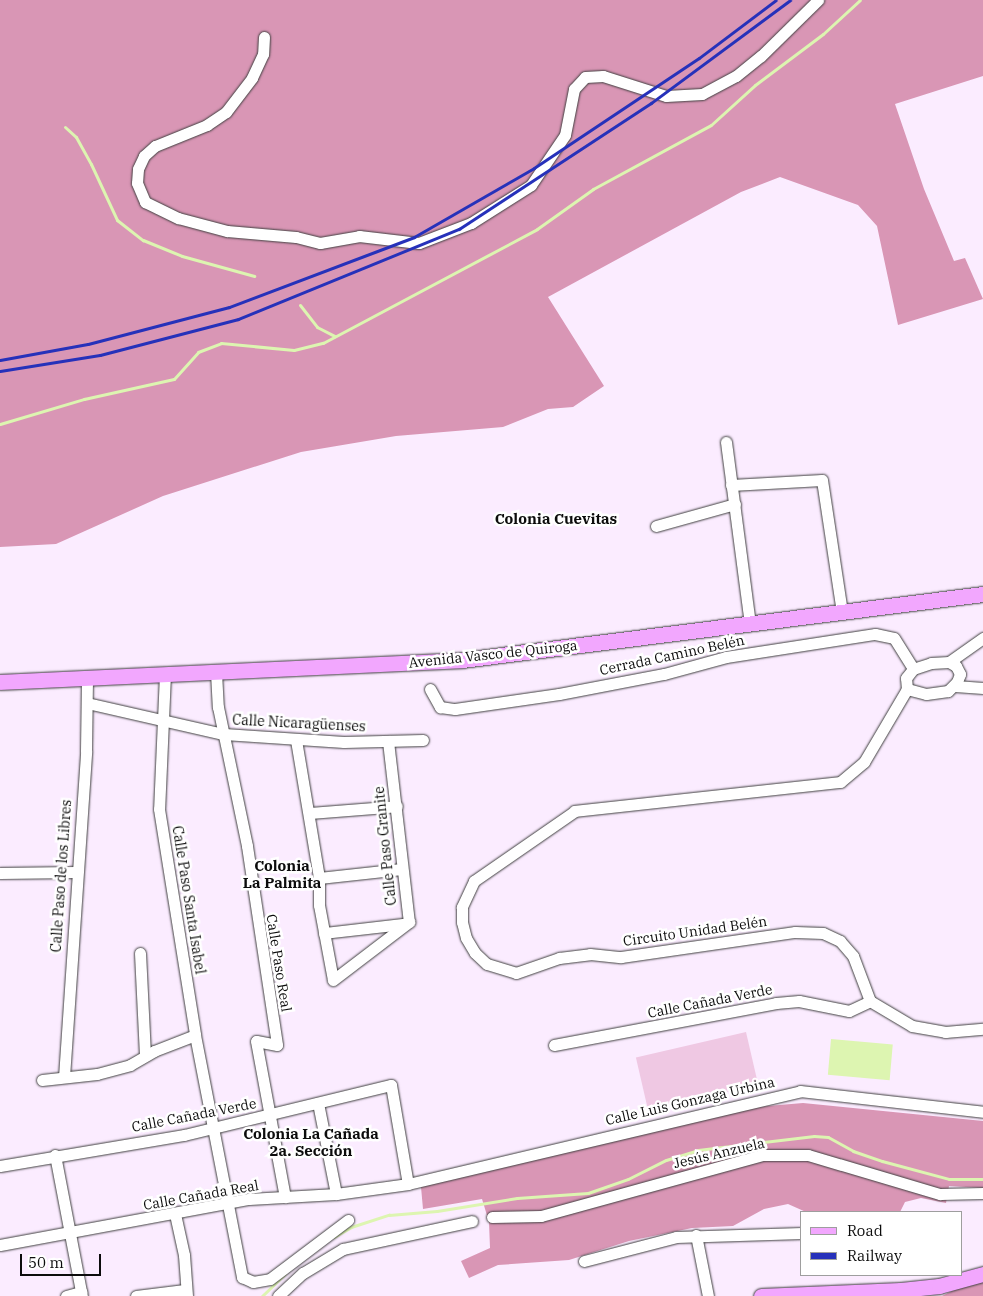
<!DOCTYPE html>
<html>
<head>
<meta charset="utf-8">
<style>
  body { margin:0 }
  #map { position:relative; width:983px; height:1296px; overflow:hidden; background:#fbecff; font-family:"IBM Plex Serif",serif }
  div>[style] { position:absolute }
  .forest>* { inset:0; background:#d996b5 }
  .pitch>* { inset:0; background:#efc8e3; transform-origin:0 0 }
  .water>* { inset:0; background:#ddf5b1; transform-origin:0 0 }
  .stream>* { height:3px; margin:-1.5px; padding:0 1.5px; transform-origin:1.5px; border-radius:1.5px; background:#ddf5b1 }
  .roads { filter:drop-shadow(0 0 1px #3f3f3f) drop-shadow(0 0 1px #3f3f3f) }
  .street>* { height:11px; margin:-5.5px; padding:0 5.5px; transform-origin:5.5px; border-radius:5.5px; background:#fff }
  .secondary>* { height:15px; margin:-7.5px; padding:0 7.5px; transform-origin:7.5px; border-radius:7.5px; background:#f2a7fe }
  .rail>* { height:3px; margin:-1.5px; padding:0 1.5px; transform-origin:1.5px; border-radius:1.5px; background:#2631ba }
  span { translate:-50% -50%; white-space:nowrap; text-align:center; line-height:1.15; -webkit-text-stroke:5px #fff; paint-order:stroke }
  .street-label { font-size:14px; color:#0c0c0c }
  .neighbourhood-label { font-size:15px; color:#0c0c0c; font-weight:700 }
  .legend { position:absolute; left:800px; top:1211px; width:162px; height:65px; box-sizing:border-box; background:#fff; border:1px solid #9e9e9e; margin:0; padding:6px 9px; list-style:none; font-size:15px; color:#0c0c0c }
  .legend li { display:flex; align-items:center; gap:10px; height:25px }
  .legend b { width:25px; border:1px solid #9e9e9e }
  .scale { position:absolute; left:20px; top:1254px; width:81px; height:22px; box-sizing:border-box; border:2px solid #0c0c0c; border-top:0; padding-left:6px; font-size:15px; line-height:18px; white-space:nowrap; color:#0c0c0c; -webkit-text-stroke:4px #fff; paint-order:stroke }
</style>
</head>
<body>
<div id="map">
  <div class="forest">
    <i style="clip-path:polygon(0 0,983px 0,983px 76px,895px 104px,924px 189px,954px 261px,965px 258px,983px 299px,898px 325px,877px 226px,858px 205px,780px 177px,741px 192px,548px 297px,604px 386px,573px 407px,548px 409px,503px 427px,396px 436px,301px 452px,163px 496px,56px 544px,0 547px)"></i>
    <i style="clip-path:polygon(803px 1103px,983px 1121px,983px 1188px,949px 1186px,946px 1203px,921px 1198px,905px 1202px,900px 1212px,806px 1212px,788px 1204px,764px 1209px,733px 1226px,692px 1228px,629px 1241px,569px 1260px,498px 1265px,469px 1278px,461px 1261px,490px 1248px,489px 1222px,482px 1199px,423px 1209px,421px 1187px,622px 1136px,757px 1107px)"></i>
    <i style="clip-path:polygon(983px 1280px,983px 1296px,942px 1296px,960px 1287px)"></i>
  </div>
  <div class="pitch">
    <i style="left:746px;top:1032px;width:54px;height:113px;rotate:77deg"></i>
  </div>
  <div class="water">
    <i style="left:831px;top:1039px;width:62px;height:36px;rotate:5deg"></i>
  </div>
  <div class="stream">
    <i style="left:65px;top:127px;width:15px;rotate:42deg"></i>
    <i style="left:76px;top:137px;width:31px;rotate:61deg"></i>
    <i style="left:91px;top:164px;width:62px;rotate:65.1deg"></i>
    <i style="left:117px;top:220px;width:33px;rotate:38deg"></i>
    <i style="left:143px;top:240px;width:42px;rotate:22.3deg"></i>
    <i style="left:182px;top:256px;width:75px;rotate:15.5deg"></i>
    <i style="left:300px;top:305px;width:28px;rotate:52deg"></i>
    <i style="left:317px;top:327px;width:20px;rotate:27deg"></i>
    <i style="left:0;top:424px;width:88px;rotate:-16.6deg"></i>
    <i style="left:84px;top:399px;width:92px;rotate:-12.5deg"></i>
    <i style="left:174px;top:379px;width:36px;rotate:-48deg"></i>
    <i style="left:198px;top:352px;width:25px;rotate:-21deg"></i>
    <i style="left:221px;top:343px;width:73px;rotate:5.5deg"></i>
    <i style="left:294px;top:350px;width:30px;rotate:-14deg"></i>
    <i style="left:323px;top:343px;width:242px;rotate:-28deg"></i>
    <i style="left:537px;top:229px;width:69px;rotate:-35.5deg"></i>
    <i style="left:593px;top:189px;width:134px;rotate:-28.5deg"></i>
    <i style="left:711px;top:125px;width:59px;rotate:-42.3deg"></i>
    <i style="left:755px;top:85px;width:85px;rotate:-36.9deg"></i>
    <i style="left:823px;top:34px;width:50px;rotate:-42.6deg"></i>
    <i style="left:334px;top:1237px;width:20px;rotate:-30deg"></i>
    <i style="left:351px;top:1227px;width:40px;rotate:-18deg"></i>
    <i style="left:389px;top:1215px;width:48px;rotate:-4.8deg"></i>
    <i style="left:437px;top:1211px;width:81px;rotate:-9.2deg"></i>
    <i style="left:517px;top:1198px;width:71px;rotate:-4deg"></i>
    <i style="left:588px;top:1193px;width:42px;rotate:-19.3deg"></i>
    <i style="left:628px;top:1179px;width:42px;rotate:-26.6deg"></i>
    <i style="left:666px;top:1160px;width:34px;rotate:-17deg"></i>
    <i style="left:698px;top:1150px;width:117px;rotate:-6.9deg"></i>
    <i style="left:814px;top:1136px;width:14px;rotate:4deg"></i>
    <i style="left:828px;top:1137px;width:29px;rotate:29deg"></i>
    <i style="left:853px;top:1151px;width:31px;rotate:19deg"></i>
    <i style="left:882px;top:1161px;width:69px;rotate:15deg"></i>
    <i style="left:949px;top:1179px;width:34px"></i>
    <i style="left:262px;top:1296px;width:32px;rotate:-44deg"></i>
  </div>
  <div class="roads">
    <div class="street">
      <i style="left:264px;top:37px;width:17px;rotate:93deg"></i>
      <i style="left:263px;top:54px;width:26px;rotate:115deg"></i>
      <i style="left:252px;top:78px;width:43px;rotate:127.4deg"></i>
      <i style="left:226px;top:112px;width:23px;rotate:146deg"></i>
      <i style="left:207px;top:125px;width:56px;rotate:158deg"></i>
      <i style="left:155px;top:146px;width:15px;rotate:138deg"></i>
      <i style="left:144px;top:156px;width:14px;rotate:115deg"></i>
      <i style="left:138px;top:169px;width:14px;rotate:94deg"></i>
      <i style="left:137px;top:183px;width:21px;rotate:67deg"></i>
      <i style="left:145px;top:202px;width:37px;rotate:26deg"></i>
      <i style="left:178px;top:218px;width:51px;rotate:14.9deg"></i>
      <i style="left:227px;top:231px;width:69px;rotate:5deg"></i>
      <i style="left:296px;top:237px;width:25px;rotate:14deg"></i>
      <i style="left:320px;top:243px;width:40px;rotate:-10deg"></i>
      <i style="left:359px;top:236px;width:60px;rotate:6.7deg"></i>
      <i style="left:419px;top:243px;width:56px;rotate:-21deg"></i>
      <i style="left:471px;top:223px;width:71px;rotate:-32.3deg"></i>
      <i style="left:531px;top:185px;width:60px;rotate:-55.8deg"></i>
      <i style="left:565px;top:135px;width:47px;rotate:-78.9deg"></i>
      <i style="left:574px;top:89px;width:16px;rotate:-47deg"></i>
      <i style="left:585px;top:77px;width:18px;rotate:-3deg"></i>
      <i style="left:603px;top:76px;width:66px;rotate:17.6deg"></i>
      <i style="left:666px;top:96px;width:36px;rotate:-3deg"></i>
      <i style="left:702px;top:94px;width:38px;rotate:-28deg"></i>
      <i style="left:736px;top:76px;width:32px;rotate:-39deg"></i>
      <i style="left:761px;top:56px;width:80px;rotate:-44.5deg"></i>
      <i style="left:726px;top:442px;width:184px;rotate:82.5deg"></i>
      <i style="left:731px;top:485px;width:91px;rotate:-3.1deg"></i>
      <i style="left:822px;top:480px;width:134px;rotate:81.4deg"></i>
      <i style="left:656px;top:526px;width:82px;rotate:-15.6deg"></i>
      <i style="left:949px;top:662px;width:8px;rotate:30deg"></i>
      <i style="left:956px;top:666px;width:9px;rotate:63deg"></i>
      <i style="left:960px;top:674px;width:9px;rotate:111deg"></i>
      <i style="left:957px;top:682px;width:13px;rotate:135deg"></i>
      <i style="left:948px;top:691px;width:22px;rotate:172deg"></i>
      <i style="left:926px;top:694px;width:20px;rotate:-165deg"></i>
      <i style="left:907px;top:689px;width:11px;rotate:-95deg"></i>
      <i style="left:906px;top:678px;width:11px;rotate:-52deg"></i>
      <i style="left:913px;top:669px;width:19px;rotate:-18deg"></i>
      <i style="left:931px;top:663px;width:18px;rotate:-3deg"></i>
      <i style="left:949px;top:662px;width:42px;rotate:-35.2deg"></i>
      <i style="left:216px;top:672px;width:35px;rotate:87deg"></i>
      <i style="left:218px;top:707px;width:142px;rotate:78.2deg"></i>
      <i style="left:247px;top:846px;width:201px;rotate:81.4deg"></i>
      <i style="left:277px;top:1045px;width:21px;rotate:-169deg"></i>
      <i style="left:256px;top:1041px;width:159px;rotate:79.5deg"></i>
      <i style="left:165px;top:674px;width:135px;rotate:92.5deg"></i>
      <i style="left:159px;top:809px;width:229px;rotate:80.9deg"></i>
      <i style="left:195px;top:1035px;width:247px;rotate:79deg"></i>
      <i style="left:242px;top:1277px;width:12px;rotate:24deg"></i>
      <i style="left:253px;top:1282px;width:17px;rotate:-10deg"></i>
      <i style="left:270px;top:1279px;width:98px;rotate:-37.1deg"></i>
      <i style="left:955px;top:686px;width:28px;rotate:4deg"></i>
      <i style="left:430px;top:689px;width:21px;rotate:61deg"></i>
      <i style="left:440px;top:707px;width:15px;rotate:8deg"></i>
      <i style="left:455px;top:709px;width:105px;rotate:-8.2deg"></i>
      <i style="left:559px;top:694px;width:107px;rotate:-10.8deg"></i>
      <i style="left:664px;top:674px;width:64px;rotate:-15.3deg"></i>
      <i style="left:726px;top:657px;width:151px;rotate:-8.8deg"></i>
      <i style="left:875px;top:634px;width:19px;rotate:12deg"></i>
      <i style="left:894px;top:638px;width:36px;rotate:58deg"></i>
      <i style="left:907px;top:689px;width:85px;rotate:120.5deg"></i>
      <i style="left:864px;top:762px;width:31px;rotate:140deg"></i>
      <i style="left:840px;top:782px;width:267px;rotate:173.8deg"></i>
      <i style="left:575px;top:811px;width:123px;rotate:145.3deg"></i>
      <i style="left:474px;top:881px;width:29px;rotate:115deg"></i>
      <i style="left:462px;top:907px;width:15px;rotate:90deg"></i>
      <i style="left:462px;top:922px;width:16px;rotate:76deg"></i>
      <i style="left:466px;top:938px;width:17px;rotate:59deg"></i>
      <i style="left:475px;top:953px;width:16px;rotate:43deg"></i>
      <i style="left:487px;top:964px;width:30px;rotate:17deg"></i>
      <i style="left:516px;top:973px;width:46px;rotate:-19.2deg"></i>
      <i style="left:559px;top:958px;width:31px;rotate:-7deg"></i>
      <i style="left:590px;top:954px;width:31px;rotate:6deg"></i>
      <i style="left:621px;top:957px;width:176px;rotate:-8.2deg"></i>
      <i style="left:795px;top:932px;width:28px;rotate:2deg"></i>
      <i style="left:823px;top:933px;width:19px;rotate:25deg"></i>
      <i style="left:840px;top:941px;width:20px;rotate:49deg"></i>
      <i style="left:853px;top:956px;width:48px;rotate:69.3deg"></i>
      <i style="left:870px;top:1001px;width:49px;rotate:30.8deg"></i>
      <i style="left:912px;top:1026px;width:34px;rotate:10deg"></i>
      <i style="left:945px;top:1032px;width:38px;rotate:-5deg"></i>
      <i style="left:87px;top:703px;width:140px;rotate:12.8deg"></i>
      <i style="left:224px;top:734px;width:120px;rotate:3.8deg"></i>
      <i style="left:344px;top:742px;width:79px;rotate:-1.5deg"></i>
      <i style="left:296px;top:740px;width:140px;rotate:80.5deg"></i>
      <i style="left:319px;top:878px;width:27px;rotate:90deg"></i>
      <i style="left:319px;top:905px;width:76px;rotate:79.4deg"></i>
      <i style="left:333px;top:980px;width:96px;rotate:-37.3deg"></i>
      <i style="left:388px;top:741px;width:182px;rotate:83.4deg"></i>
      <i style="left:309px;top:813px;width:88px;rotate:-4.5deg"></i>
      <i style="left:0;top:873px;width:75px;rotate:-0.8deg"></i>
      <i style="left:319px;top:878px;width:83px;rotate:-6.2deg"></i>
      <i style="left:324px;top:933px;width:80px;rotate:-6.5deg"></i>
      <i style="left:140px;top:953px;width:103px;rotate:87.2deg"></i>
      <i style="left:554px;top:1045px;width:226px;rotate:-10.7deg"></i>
      <i style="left:776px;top:1003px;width:23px;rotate:-5deg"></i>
      <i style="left:799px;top:1001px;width:51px;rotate:11.3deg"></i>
      <i style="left:849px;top:1011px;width:23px;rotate:-25deg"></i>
      <i style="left:64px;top:1077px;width:327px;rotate:-86.1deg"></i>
      <i style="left:86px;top:751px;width:73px;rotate:-89.2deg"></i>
      <i style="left:42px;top:1080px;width:55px;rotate:-6.2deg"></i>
      <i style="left:97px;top:1074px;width:34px;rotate:-15deg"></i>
      <i style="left:130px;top:1065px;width:28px;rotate:-30deg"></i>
      <i style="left:154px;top:1051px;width:44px;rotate:-21.3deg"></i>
      <i style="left:318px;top:1103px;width:93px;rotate:78.8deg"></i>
      <i style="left:55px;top:1155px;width:144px;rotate:79.2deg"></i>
      <i style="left:0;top:1166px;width:187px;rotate:-9.6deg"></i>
      <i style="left:184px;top:1135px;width:213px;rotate:-13.6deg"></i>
      <i style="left:391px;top:1085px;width:100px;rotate:80.3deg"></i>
      <i style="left:175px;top:1214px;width:42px;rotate:77.6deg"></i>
      <i style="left:184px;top:1255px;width:41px;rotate:85.8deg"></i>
      <i style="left:492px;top:1217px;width:49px;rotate:-1.2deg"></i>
      <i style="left:541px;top:1216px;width:230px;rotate:-15.4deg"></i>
      <i style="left:763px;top:1155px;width:45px"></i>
      <i style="left:808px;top:1155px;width:138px;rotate:16.5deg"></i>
      <i style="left:940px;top:1194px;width:43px;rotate:-1.3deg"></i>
      <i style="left:696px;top:1235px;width:62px;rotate:78.9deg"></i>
      <i style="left:0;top:1245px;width:253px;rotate:-10.5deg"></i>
      <i style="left:249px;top:1199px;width:87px;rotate:-3.3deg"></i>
      <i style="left:336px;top:1194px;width:73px;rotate:-7.9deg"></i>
      <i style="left:408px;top:1184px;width:403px;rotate:-13.3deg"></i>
      <i style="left:800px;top:1091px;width:184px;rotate:6.5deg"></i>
      <i style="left:584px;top:1261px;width:95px;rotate:-14.6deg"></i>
      <i style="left:676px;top:1237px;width:126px;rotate:-1.8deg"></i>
      <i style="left:66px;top:1296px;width:16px;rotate:-15deg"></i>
      <i style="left:136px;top:1296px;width:49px;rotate:-7deg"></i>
      <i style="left:278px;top:1296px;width:34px;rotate:-43deg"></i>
      <i style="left:303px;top:1273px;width:47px;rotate:-31deg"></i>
      <i style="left:343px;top:1249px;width:132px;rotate:-12.2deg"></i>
    </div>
    <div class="secondary">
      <i style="left:0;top:682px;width:463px;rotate:-2.7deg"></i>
      <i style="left:462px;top:660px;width:525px;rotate:-7.22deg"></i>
      <i style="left:761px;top:1296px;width:140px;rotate:-2.5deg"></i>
      <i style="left:901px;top:1290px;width:38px;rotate:-6deg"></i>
      <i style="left:939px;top:1286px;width:46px;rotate:-15.3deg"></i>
    </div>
  </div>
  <div class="rail">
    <i style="left:0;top:360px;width:89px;rotate:-10.3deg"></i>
    <i style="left:88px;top:344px;width:146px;rotate:-14.7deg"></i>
    <i style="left:229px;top:307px;width:198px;rotate:-20.7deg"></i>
    <i style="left:414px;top:237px;width:138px;rotate:-29.9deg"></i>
    <i style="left:534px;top:168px;width:198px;rotate:-33.7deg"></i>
    <i style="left:699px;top:58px;width:96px;rotate:-37deg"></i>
    <i style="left:0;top:371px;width:101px;rotate:-9.1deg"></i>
    <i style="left:100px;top:355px;width:143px;rotate:-14.6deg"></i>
    <i style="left:238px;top:319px;width:239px;rotate:-22.2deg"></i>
    <i style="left:459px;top:229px;width:230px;rotate:-33.3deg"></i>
    <i style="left:651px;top:103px;width:173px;rotate:-36.5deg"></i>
  </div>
  <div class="street-label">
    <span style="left:493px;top:654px;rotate:-6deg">Avenida Vasco de Quiroga</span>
    <span style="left:672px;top:655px;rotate:-12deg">Cerrada Camino Belén</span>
    <span style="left:299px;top:723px;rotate:3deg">Calle Nicaragüenses</span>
    <span style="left:385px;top:846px;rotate:-96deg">Calle Paso Granite</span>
    <span style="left:61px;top:876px;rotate:-86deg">Calle Paso de los Libres</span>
    <span style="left:189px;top:900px;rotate:81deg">Calle Paso Santa Isabel</span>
    <span style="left:695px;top:931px;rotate:-8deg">Circuito Unidad Belén</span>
    <span style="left:279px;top:963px;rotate:81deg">Calle Paso Real</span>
    <span style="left:710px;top:1001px;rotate:-11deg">Calle Cañada Verde</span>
    <span style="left:690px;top:1101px;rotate:-13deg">Calle Luis Gonzaga Urbina</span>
    <span style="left:194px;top:1115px;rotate:-11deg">Calle Cañada Verde</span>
    <span style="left:719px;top:1153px;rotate:-13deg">Jesús Anzuela</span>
    <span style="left:201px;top:1195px;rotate:-10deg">Calle Cañada Real</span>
  </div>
  <div class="neighbourhood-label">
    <span style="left:556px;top:519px">Colonia Cuevitas</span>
    <span style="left:282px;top:874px">Colonia<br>La Palmita</span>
    <span style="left:311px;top:1142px">Colonia La Cañada<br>2a. Sección</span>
  </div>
  <ul class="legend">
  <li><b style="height:6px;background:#f2a7fe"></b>Road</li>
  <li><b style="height:6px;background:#2631ba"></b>Railway</li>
  </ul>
  <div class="scale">50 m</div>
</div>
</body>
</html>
